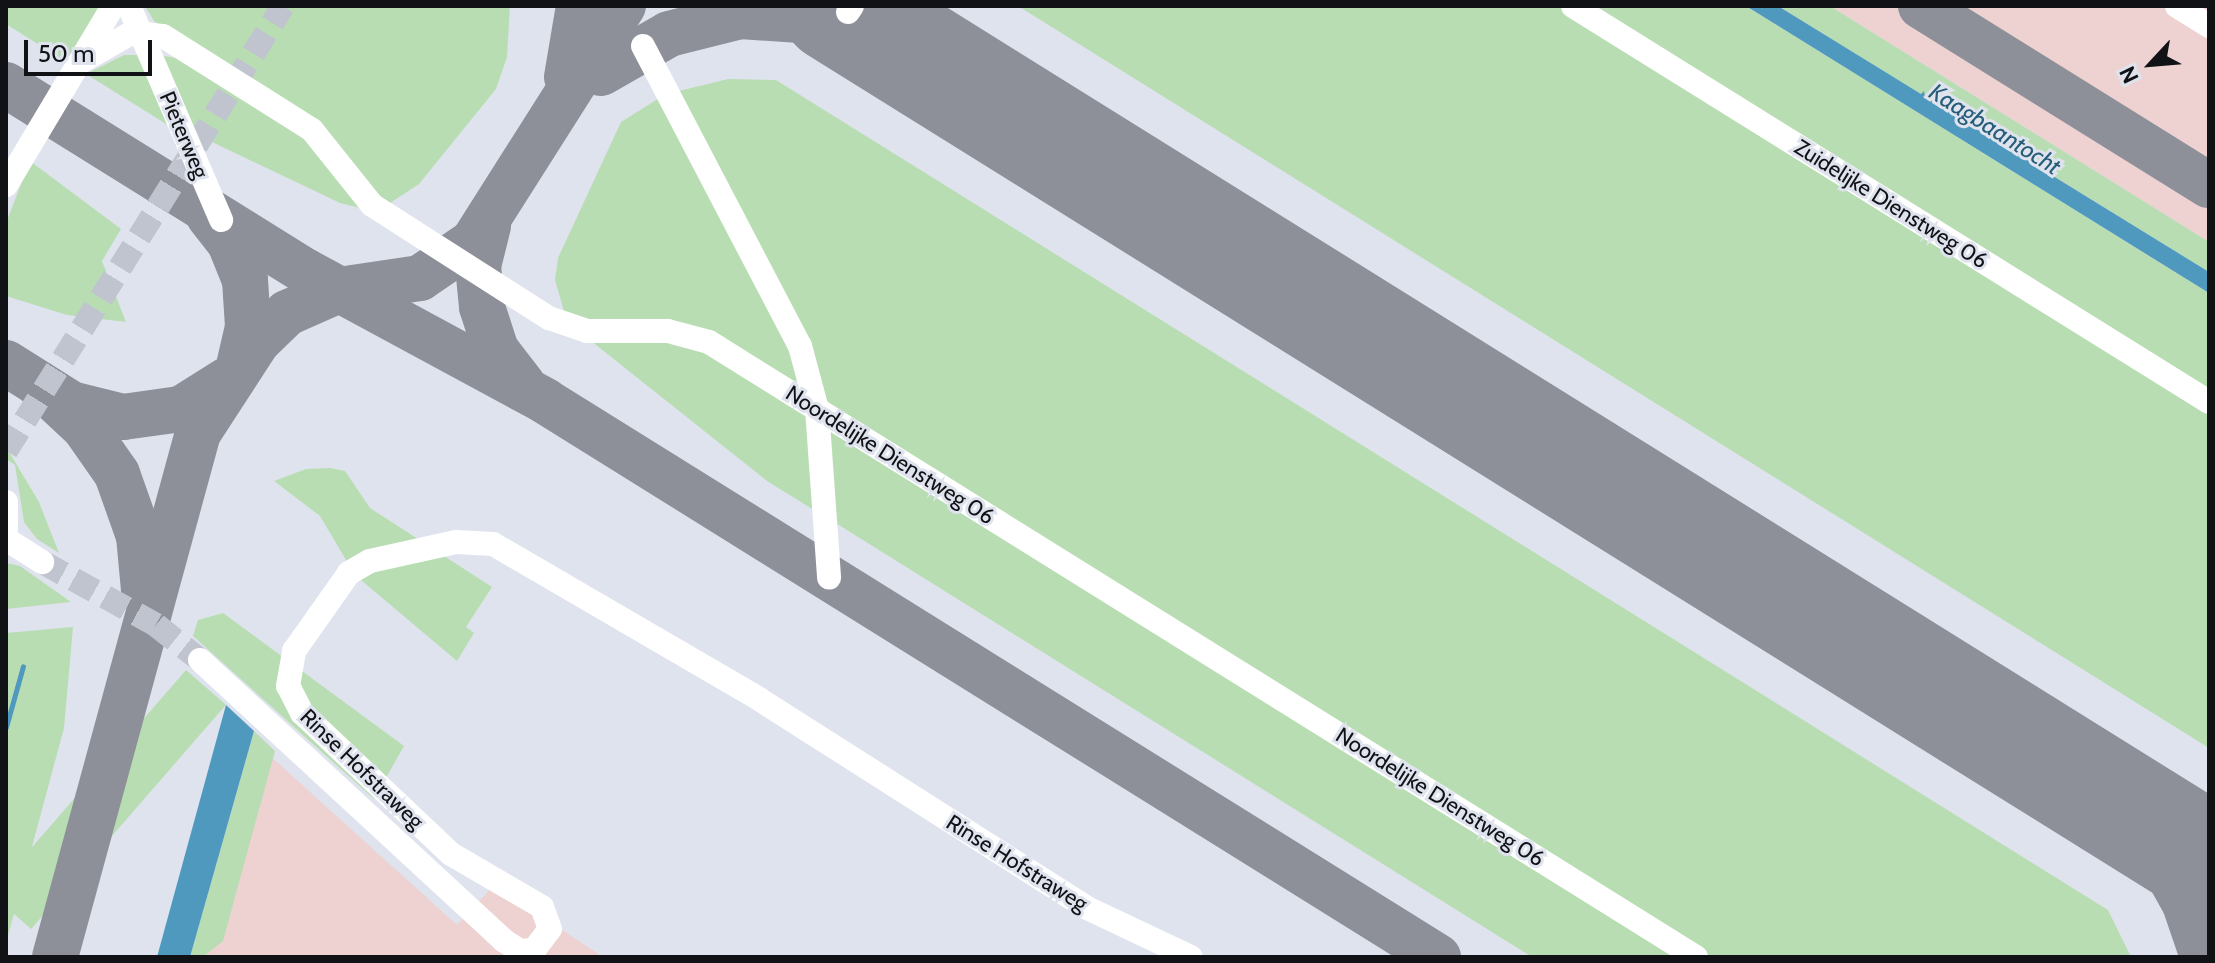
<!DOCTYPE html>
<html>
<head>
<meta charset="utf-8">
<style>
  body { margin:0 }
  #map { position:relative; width:2215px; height:963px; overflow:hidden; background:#dfe3ee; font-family:Cabin,sans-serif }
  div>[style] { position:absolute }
  .commercial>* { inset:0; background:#edd2d1 }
  .green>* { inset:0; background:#b9ddb3; transform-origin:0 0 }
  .water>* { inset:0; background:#4f99bf }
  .stream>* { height:5px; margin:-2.5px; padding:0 2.5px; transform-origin:2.5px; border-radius:2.5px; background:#4f99bf }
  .taxiway>* { height:46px; margin:-23px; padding:0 23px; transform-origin:23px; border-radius:23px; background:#8d9098 }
  .runway>* { height:114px; margin:-57px; padding:0 57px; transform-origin:57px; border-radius:57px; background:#8d9098 }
  .minor-tunnel>* { height:24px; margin-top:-12px; transform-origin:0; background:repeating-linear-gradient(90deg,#c0c4ce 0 24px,transparent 0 36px) }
  .minor>* { height:24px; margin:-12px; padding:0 12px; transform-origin:12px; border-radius:12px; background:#fff }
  span { translate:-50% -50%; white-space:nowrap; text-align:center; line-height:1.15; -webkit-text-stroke:6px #dfe3ee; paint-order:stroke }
  .street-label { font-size:22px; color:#111216 }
  .water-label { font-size:24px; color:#265e7a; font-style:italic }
  .frame { position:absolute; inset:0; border:8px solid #111216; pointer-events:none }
  .north { position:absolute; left:2111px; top:24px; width:80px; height:80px; -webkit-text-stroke:6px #dfe3ee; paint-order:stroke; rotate:244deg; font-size:22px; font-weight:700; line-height:32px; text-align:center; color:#111216 }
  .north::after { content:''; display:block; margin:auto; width:28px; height:36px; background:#111216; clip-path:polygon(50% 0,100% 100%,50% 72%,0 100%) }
  .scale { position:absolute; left:24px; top:40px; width:128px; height:36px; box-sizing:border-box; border:4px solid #111216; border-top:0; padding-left:10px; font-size:24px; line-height:28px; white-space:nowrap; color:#111216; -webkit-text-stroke:6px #dfe3ee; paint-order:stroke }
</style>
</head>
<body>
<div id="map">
  <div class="commercial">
    <i style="clip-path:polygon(1830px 6px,2209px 6px,2209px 242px)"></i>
    <i style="clip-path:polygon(268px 754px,457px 925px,494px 885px,603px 957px,200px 957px)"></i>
  </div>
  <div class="green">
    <i style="clip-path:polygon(6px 6px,106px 6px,71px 65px,6px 24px)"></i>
    <i style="clip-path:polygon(145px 6px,510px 6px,507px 57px,496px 89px,419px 184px,384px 207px,154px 21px)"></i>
    <i style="clip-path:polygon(1018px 6px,1561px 6px,2209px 410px,2209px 748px)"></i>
    <i style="clip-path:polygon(1577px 6px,1746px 6px,2209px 293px,2209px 396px)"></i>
    <i style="clip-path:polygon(1778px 6px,1830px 6px,2209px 242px,2209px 272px)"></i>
    <i style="clip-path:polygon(124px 55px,143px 55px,171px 127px,86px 74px)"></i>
    <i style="clip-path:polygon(158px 55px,176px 58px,296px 127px,364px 209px,340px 203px,191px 132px)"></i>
    <i style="clip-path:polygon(728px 79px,776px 80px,2108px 910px,2131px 957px,1708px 957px,822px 404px,675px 92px)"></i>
    <i style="clip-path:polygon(661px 97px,760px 281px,802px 381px,792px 385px,736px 349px,566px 318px,555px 280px,558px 258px,621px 122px)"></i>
    <i style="clip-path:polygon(30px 161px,121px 229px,102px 261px,126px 322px,67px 315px,6px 296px,6px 223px)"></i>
    <i style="clip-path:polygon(586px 337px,695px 343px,808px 417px,814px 510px,767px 481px)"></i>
    <i style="clip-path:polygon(836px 428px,1685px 957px,1532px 957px,834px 522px,827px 435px)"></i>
    <i style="clip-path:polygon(6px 447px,39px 502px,59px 553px,37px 539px,24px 522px,15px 465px,6px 459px)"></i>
    <i style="clip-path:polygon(330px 468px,345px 471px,370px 508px,492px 587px,466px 627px,474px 633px,457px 661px,355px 575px,320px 516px,274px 481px,306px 469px)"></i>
    <i style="clip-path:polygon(6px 563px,20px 566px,71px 602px,6px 609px)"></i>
    <i style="clip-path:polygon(223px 613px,404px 746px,374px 799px,193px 636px,198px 620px)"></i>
    <i style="clip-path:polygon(73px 627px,64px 728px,6px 943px,6px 633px)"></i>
    <i style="left:186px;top:670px;width:53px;height:297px;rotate:41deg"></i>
    <i style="clip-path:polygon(254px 731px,275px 751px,223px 941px,203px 957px,190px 957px)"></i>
  </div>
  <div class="water">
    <i style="clip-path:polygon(1746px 6px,1778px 6px,1921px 94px,1924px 91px,1925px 97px,2209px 272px,2209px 293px)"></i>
    <i style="clip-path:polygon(226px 705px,254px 731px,190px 957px,157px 957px)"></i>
  </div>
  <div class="stream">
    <i style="left:6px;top:727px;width:63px;rotate:-74.4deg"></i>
  </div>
  <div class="taxiway">
    <i style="left:1921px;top:6px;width:339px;rotate:31.9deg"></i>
    <i style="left:601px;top:73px;width:78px;rotate:-29.8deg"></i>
    <i style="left:669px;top:34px;width:73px;rotate:-14.2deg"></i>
    <i style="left:740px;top:16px;width:90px;rotate:3.8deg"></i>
    <i style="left:830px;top:22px;width:77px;rotate:18.9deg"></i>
    <i style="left:567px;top:77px;width:72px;rotate:-80.4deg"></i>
    <i style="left:6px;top:85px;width:352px;rotate:31.9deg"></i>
    <i style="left:305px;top:271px;width:273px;rotate:28.4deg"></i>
    <i style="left:545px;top:401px;width:1052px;rotate:31.91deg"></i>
    <i style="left:209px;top:216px;width:34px;rotate:52deg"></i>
    <i style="left:230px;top:243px;width:40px;rotate:68deg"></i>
    <i style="left:245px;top:280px;width:47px;rotate:86.3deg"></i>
    <i style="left:248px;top:327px;width:40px;rotate:103deg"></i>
    <i style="left:488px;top:226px;width:41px;rotate:104deg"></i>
    <i style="left:478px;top:266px;width:41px;rotate:84.4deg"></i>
    <i style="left:482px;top:307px;width:45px;rotate:72deg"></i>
    <i style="left:496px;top:350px;width:44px;rotate:52.4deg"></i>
    <i style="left:6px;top:363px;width:77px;rotate:32.2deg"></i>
    <i style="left:71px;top:404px;width:54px;rotate:14deg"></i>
    <i style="left:123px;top:417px;width:59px;rotate:-7.9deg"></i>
    <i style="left:181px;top:409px;width:54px;rotate:-32.2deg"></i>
    <i style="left:38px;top:384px;width:64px;rotate:43.1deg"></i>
    <i style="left:85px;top:428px;width:56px;rotate:55.2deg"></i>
    <i style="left:117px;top:474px;width:66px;rotate:70.5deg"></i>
    <i style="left:139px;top:536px;width:54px;rotate:84.7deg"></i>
    <i style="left:2079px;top:780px;width:54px;rotate:39deg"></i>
    <i style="left:2121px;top:814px;width:62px;rotate:49.6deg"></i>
    <i style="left:2161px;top:861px;width:49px;rotate:60.8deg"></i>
    <i style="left:2185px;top:904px;width:56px;rotate:71.2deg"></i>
    <i style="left:2180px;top:843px;width:32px;rotate:24deg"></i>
    <i style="left:55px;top:957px;width:543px;rotate:-74.74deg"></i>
    <i style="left:198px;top:433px;width:108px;rotate:-57deg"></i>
    <i style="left:257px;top:342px;width:42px;rotate:-44deg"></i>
    <i style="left:287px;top:313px;width:57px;rotate:-23.9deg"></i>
    <i style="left:339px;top:290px;width:82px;rotate:-8.4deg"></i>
    <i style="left:420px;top:278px;width:64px;rotate:-34.2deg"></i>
    <i style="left:473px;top:242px;width:280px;rotate:-57.6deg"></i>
  </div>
  <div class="runway">
    <i style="left:837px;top:6px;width:1617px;rotate:31.93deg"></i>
  </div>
  <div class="minor-tunnel">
    <i style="left:6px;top:451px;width:524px;rotate:-58.1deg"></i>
    <i style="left:42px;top:562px;width:130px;rotate:28.9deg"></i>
    <i style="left:156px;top:625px;width:56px;rotate:38.5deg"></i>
  </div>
  <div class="minor">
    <i style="left:129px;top:6px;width:233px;rotate:66.7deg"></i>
    <i style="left:1573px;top:6px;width:749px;rotate:31.91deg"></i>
    <i style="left:2177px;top:6px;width:38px;rotate:32deg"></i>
    <i style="left:848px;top:12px;width:7px;rotate:-56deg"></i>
    <i style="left:643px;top:46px;width:339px;rotate:62.4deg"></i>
    <i style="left:800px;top:346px;width:65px;rotate:74.9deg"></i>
    <i style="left:817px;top:409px;width:169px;rotate:85.9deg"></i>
    <i style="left:82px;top:61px;width:59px;rotate:-29.6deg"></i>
    <i style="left:133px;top:32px;width:30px;rotate:8deg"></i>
    <i style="left:163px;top:36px;width:176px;rotate:32.2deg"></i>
    <i style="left:312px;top:130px;width:96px;rotate:51.3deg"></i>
    <i style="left:372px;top:205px;width:210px;rotate:32.6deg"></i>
    <i style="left:549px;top:318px;width:40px;rotate:18.9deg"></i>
    <i style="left:587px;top:331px;width:81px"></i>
    <i style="left:668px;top:331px;width:42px;rotate:15deg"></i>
    <i style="left:709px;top:342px;width:1163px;rotate:31.93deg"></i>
    <i style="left:6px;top:185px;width:209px;rotate:-59.1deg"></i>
    <i style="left:6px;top:502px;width:27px;rotate:90deg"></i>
    <i style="left:6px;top:539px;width:43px;rotate:32.6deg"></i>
    <i style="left:200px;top:660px;width:413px;rotate:42.7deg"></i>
    <i style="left:503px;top:940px;width:20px;rotate:33deg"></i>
    <i style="left:520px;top:951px;width:14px;rotate:-4deg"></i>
    <i style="left:534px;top:950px;width:26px;rotate:-53deg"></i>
    <i style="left:550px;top:929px;width:23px;rotate:-110deg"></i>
    <i style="left:542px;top:907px;width:105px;rotate:-149.8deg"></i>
    <i style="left:451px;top:854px;width:205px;rotate:-136.6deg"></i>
    <i style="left:302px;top:713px;width:30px;rotate:-117deg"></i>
    <i style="left:288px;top:686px;width:36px;rotate:-80deg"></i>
    <i style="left:294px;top:651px;width:95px;rotate:-54.8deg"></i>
    <i style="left:349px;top:573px;width:24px;rotate:-30deg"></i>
    <i style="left:370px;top:561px;width:88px;rotate:-12.5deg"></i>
    <i style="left:456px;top:542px;width:37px;rotate:3deg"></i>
    <i style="left:493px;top:544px;width:308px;rotate:30.2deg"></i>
    <i style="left:759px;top:699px;width:387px;rotate:32.5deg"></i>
    <i style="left:1085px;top:907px;width:117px;rotate:25.3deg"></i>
  </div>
  <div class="street-label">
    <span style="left:184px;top:135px;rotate:67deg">Pieterweg</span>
    <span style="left:1891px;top:204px;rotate:32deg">Zuidelijke Dienstweg 06</span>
    <span style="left:890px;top:455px;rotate:32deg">Noordelijke Dienstweg 06</span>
    <span style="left:362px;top:769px;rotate:44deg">Rinse Hofstraweg</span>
    <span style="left:1440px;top:797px;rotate:32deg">Noordelijke Dienstweg 06</span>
    <span style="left:1017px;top:863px;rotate:32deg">Rinse Hofstraweg</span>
  </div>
  <div class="water-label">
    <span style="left:1995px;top:129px;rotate:32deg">Kaagbaantocht</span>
  </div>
  <div class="frame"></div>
  <div class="north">N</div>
  <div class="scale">50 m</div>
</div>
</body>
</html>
